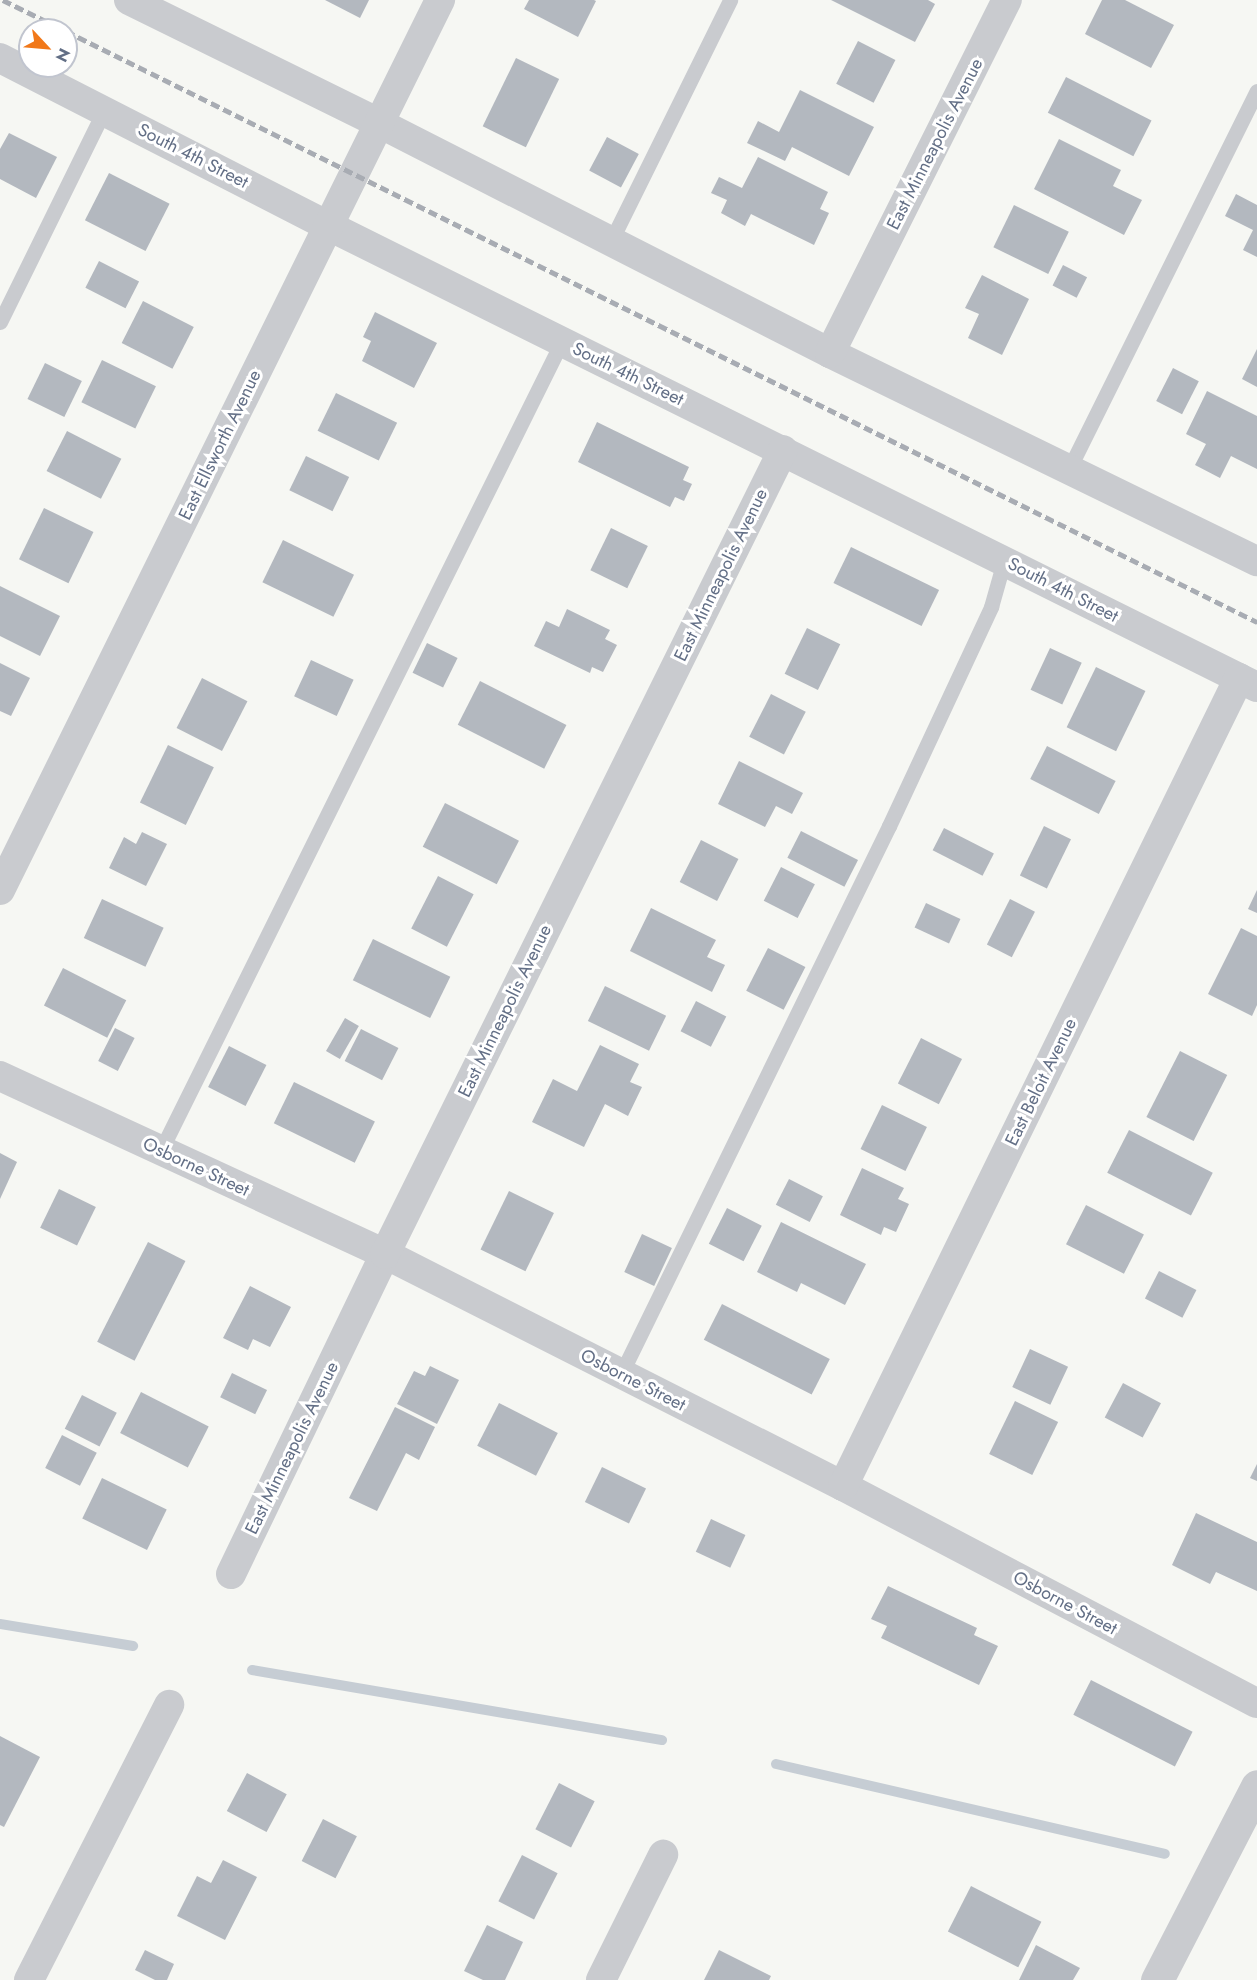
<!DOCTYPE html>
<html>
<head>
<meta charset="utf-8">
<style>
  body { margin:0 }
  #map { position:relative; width:1257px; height:1980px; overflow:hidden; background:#f6f7f3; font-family:Jost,sans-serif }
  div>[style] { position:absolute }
  .stream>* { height:10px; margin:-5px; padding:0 5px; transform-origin:5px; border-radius:5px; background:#c6cdd4 }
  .building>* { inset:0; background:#b3b8bf; transform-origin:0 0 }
  .service>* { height:15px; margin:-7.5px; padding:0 7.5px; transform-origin:7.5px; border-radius:7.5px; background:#c9cbcf }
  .minor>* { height:30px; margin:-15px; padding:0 15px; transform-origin:15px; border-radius:15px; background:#c9cbcf }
  .tertiary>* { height:33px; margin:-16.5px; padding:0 16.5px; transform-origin:16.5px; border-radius:16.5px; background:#c9cbcf }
  .rail>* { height:4.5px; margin-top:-2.25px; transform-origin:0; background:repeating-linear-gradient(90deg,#a8acb3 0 9px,transparent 0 13.5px) }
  span { translate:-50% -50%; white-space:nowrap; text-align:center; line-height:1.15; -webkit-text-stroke:6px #fff; paint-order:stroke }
  .street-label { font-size:18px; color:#636f86 }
  .north { position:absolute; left:18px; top:18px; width:60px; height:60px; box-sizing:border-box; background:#fff; border:2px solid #c1c5cf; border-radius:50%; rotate:116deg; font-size:16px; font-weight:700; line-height:24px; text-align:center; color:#636f86 }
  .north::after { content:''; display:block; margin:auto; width:21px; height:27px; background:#f17819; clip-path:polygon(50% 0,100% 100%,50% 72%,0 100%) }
</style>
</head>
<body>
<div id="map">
  <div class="stream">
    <i style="left:0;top:1624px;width:135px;rotate:9.4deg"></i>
    <i style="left:252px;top:1670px;width:416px;rotate:9.7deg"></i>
    <i style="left:776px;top:1764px;width:399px;rotate:13deg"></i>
  </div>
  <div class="building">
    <i style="clip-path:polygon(325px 0,369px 0,360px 18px)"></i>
    <i style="clip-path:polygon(529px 0,594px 0,596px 1px,578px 37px,524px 9px)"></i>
    <i style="clip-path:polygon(831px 0,928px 0,935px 4px,915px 42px)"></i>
    <i style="clip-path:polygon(1102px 0,1125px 0,1174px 25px,1151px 68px,1085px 34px)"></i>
    <i style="left:858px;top:41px;width:42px;height:48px;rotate:27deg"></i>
    <i style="left:516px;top:58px;width:48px;height:76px;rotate:26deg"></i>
    <i style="left:1066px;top:77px;width:96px;height:40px;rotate:27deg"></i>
    <i style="clip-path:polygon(800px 90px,874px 127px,849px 176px,792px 147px,785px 161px,747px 143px,758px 121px,779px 132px)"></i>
    <i style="clip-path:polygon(9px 133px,57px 157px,36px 198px,0 179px,0 149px)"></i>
    <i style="left:607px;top:137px;width:36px;height:38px;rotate:28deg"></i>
    <i style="clip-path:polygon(1059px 139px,1121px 170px,1113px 186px,1142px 200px,1124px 235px,1034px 189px)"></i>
    <i style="clip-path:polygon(758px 157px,828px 192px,820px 209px,829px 213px,814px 245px,751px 214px,745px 226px,721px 213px,727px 200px,711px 193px,719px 177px,742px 188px)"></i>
    <i style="left:109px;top:173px;width:68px;height:53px;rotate:27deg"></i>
    <i style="clip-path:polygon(1236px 194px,1257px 205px,1257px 257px,1243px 250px,1253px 230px,1225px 216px)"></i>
    <i style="left:1014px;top:205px;width:61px;height:47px;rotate:26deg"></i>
    <i style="left:99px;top:261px;width:45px;height:30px;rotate:27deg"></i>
    <i style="left:1063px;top:265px;width:27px;height:23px;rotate:27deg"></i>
    <i style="clip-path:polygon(982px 275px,1029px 299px,1002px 355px,968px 338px,979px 314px,965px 308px)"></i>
    <i style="left:143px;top:301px;width:57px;height:47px;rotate:27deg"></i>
    <i style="clip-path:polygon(375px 312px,437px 343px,414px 388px,362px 361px,371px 341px,363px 337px)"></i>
    <i style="clip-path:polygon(1257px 349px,1257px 387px,1242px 379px)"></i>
    <i style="left:102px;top:360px;width:60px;height:47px;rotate:26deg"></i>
    <i style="left:45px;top:363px;width:41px;height:40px;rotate:26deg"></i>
    <i style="left:1173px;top:368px;width:29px;height:37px;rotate:27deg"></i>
    <i style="clip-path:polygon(1207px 391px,1257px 416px,1257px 469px,1231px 456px,1220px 478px,1195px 465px,1206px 444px,1186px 434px)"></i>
    <i style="left:336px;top:393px;width:68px;height:42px;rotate:26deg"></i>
    <i style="clip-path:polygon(597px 422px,689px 467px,683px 480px,692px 484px,684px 501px,675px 497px,670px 507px,578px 462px)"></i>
    <i style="left:67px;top:431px;width:61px;height:45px;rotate:27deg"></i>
    <i style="left:306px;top:456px;width:48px;height:38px;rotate:26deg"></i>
    <i style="left:44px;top:508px;width:55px;height:57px;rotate:26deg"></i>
    <i style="left:611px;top:528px;width:41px;height:47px;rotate:26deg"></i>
    <i style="left:283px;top:540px;width:79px;height:47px;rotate:26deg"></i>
    <i style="left:851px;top:547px;width:98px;height:40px;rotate:26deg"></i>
    <i style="clip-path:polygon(0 586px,60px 616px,40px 656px,0 636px)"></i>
    <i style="clip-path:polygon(567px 609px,610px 630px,605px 639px,617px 645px,603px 672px,592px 667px,590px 673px,534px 646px,546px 621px,559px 627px)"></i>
    <i style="left:807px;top:628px;width:37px;height:51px;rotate:26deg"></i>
    <i style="left:427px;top:643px;width:34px;height:33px;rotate:26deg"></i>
    <i style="left:1050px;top:648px;width:35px;height:46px;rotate:25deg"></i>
    <i style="left:311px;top:660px;width:47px;height:40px;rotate:25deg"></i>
    <i style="clip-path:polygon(0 663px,30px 678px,11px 716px,0 711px)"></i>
    <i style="left:1096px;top:667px;width:55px;height:67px;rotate:26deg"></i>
    <i style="left:202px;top:678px;width:51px;height:56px;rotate:27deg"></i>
    <i style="left:480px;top:681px;width:97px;height:49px;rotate:27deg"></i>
    <i style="left:771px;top:694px;width:39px;height:48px;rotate:27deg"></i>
    <i style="left:168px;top:745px;width:51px;height:64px;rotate:26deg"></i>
    <i style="left:1047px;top:746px;width:77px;height:37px;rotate:27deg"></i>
    <i style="clip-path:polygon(739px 761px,803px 793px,792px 814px,776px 806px,765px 827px,718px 804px)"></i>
    <i style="left:445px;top:803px;width:83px;height:49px;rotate:27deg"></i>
    <i style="left:1044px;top:826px;width:30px;height:55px;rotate:26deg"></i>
    <i style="left:944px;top:828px;width:56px;height:25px;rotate:27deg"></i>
    <i style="left:801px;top:831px;width:64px;height:30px;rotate:27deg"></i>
    <i style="clip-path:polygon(142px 832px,167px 844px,146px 886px,109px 868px,124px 837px,136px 844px)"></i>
    <i style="left:701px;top:840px;width:42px;height:47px;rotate:27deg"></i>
    <i style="left:781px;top:867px;width:38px;height:38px;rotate:27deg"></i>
    <i style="left:438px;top:876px;width:40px;height:59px;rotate:27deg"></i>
    <i style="clip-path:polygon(1257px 890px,1257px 913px,1248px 909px)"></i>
    <i style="left:102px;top:899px;width:68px;height:43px;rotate:25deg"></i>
    <i style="left:1010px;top:899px;width:28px;height:51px;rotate:27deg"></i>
    <i style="left:926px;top:903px;width:38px;height:27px;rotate:25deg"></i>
    <i style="clip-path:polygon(651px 908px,716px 940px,707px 957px,725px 965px,712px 992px,630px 951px)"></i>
    <i style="clip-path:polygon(1241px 928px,1257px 936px,1257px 1005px,1252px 1016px,1208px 994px)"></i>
    <i style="left:373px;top:939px;width:86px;height:46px;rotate:26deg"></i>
    <i style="left:768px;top:948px;width:42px;height:48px;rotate:27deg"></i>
    <i style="left:63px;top:968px;width:71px;height:42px;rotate:27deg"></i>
    <i style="left:605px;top:986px;width:68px;height:39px;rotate:26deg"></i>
    <i style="left:696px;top:1001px;width:34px;height:34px;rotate:27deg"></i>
    <i style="left:345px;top:1018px;width:16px;height:38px;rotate:30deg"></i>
    <i style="left:115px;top:1028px;width:22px;height:37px;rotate:27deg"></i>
    <i style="left:361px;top:1029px;width:42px;height:36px;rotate:27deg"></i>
    <i style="left:921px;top:1038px;width:46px;height:51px;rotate:27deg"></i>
    <i style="clip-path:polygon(600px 1045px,639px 1064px,630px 1082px,642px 1087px,628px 1116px,605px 1104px,584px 1147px,532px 1122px,553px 1079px,577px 1091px)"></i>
    <i style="left:229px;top:1046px;width:42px;height:46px;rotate:27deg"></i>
    <i style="left:1180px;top:1051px;width:53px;height:74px;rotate:27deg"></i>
    <i style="left:294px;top:1082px;width:90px;height:46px;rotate:26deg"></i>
    <i style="left:882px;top:1105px;width:50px;height:49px;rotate:26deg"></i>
    <i style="left:1129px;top:1130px;width:94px;height:48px;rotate:27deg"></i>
    <i style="clip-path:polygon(0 1153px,17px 1162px,0 1199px)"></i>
    <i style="clip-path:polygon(862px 1168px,904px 1188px,898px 1199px,909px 1204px,896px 1232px,884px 1227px,881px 1235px,840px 1215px)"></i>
    <i style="left:789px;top:1179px;width:38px;height:29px;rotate:27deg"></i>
    <i style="left:59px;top:1189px;width:41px;height:43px;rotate:26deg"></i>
    <i style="left:509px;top:1191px;width:50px;height:65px;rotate:26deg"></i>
    <i style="left:1086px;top:1205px;width:65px;height:44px;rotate:27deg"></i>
    <i style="left:727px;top:1208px;width:39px;height:40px;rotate:27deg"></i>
    <i style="clip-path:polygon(781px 1222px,866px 1264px,845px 1305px,801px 1283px,797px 1292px,757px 1272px)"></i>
    <i style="left:642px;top:1234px;width:33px;height:42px;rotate:25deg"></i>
    <i style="left:148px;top:1242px;width:42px;height:112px;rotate:27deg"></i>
    <i style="left:1159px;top:1271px;width:42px;height:31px;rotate:27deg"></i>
    <i style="clip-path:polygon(250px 1286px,291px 1307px,270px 1347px,253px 1339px,248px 1350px,223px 1338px)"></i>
    <i style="left:722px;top:1304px;width:121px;height:40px;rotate:27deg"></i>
    <i style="left:1030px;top:1349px;width:42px;height:42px;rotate:25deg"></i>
    <i style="clip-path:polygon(430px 1366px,459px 1380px,437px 1424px,397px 1404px,414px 1371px,425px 1376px)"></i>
    <i style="left:232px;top:1373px;width:39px;height:27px;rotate:26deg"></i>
    <i style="left:1123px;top:1383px;width:43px;height:39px;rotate:28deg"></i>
    <i style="left:141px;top:1392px;width:76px;height:46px;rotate:27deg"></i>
    <i style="left:82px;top:1395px;width:39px;height:38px;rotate:27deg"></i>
    <i style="left:1015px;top:1401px;width:48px;height:59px;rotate:26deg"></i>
    <i style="left:499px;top:1403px;width:66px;height:48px;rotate:27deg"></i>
    <i style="clip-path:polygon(395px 1407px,435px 1427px,419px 1460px,406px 1453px,377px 1511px,349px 1498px)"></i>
    <i style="left:62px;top:1435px;width:39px;height:37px;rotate:27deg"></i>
    <i style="clip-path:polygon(1257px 1464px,1257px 1481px,1250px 1478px)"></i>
    <i style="left:602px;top:1467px;width:49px;height:39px;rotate:26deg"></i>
    <i style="left:102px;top:1478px;width:72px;height:45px;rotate:26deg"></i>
    <i style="clip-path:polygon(1196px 1513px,1257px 1542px,1257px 1591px,1216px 1572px,1210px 1584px,1172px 1565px)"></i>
    <i style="left:711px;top:1519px;width:38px;height:36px;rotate:25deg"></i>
    <i style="clip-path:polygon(888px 1586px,977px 1628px,974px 1635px,998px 1646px,979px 1685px,881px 1638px,887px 1626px,871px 1619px)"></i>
    <i style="left:1091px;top:1680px;width:114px;height:39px;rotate:27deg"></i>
    <i style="clip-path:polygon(0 1736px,40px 1757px,4px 1827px,0 1825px)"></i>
    <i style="left:247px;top:1773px;width:45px;height:43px;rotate:28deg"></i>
    <i style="left:559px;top:1783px;width:40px;height:52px;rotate:27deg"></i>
    <i style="left:323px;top:1819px;width:38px;height:47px;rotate:27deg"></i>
    <i style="left:522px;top:1855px;width:40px;height:52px;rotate:27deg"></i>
    <i style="clip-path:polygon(223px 1860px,257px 1877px,225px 1940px,177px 1916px,197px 1876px,211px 1883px)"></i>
    <i style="left:971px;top:1886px;width:79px;height:51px;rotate:27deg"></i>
    <i style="clip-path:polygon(487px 1925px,523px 1942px,505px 1980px,483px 1980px,464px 1971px)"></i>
    <i style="clip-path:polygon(1036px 1945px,1080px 1968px,1073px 1980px,1019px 1980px)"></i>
    <i style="clip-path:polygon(145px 1950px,174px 1964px,167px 1980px,155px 1980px,135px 1970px)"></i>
    <i style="clip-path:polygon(719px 1950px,771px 1976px,769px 1980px,704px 1980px)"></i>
  </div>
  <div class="service">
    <i style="left:611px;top:241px;width:269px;rotate:-63.7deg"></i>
    <i style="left:0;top:322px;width:235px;rotate:-63.8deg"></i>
    <i style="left:1069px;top:469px;width:422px;rotate:-63.6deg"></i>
    <i style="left:161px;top:1150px;width:903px;rotate:-63.63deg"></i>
    <i style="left:621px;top:1374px;width:610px;rotate:-63.94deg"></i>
    <i style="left:889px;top:826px;width:242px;rotate:-65deg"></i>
    <i style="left:991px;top:607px;width:48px;rotate:-74.2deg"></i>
  </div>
  <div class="minor">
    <i style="left:129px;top:0;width:279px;rotate:26.2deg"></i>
    <i style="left:379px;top:123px;width:506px;rotate:27.02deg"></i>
    <i style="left:830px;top:353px;width:475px;rotate:26deg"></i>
    <i style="left:0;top:58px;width:369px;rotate:27.1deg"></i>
    <i style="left:329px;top:226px;width:1036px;rotate:26.42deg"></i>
    <i style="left:830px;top:353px;width:395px;rotate:-63.4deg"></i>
    <i style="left:0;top:890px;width:993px;rotate:-63.69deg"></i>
    <i style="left:0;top:1076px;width:424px;rotate:24.8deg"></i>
    <i style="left:385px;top:1254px;width:513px;rotate:26.86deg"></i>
    <i style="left:843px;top:1486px;width:467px;rotate:27.7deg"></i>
    <i style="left:843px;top:1486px;width:900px;rotate:-63.89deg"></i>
    <i style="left:231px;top:1574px;width:355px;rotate:-64.3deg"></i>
    <i style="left:385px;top:1254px;width:897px;rotate:-63.66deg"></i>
    <i style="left:29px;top:1980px;width:309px;rotate:-63deg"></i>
    <i style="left:601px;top:1980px;width:140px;rotate:-63.6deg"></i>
  </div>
  <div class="tertiary">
    <i style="left:1157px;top:1980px;width:218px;rotate:-62.7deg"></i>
  </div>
  <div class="rail">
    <i style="left:3px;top:0;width:68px;rotate:26.2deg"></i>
    <i style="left:66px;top:31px;width:1330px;rotate:26.39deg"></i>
  </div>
  <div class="street-label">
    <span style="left:935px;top:144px;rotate:-63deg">East Minneapolis Avenue</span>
    <span style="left:193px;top:156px;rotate:27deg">South 4th Street</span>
    <span style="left:628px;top:374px;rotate:26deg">South 4th Street</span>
    <span style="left:220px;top:445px;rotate:-64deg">East Ellsworth Avenue</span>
    <span style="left:721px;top:575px;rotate:-64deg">East Minneapolis Avenue</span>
    <span style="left:1063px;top:590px;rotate:27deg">South 4th Street</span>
    <span style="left:505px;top:1011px;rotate:-64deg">East Minneapolis Avenue</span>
    <span style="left:1041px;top:1082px;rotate:-64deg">East Beloit Avenue</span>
    <span style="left:196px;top:1167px;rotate:25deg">Osborne Street</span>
    <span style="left:633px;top:1380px;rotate:27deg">Osborne Street</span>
    <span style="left:292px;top:1448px;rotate:-64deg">East Minneapolis Avenue</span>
    <span style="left:1065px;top:1603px;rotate:28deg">Osborne Street</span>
  </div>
  <div class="north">N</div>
</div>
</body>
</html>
